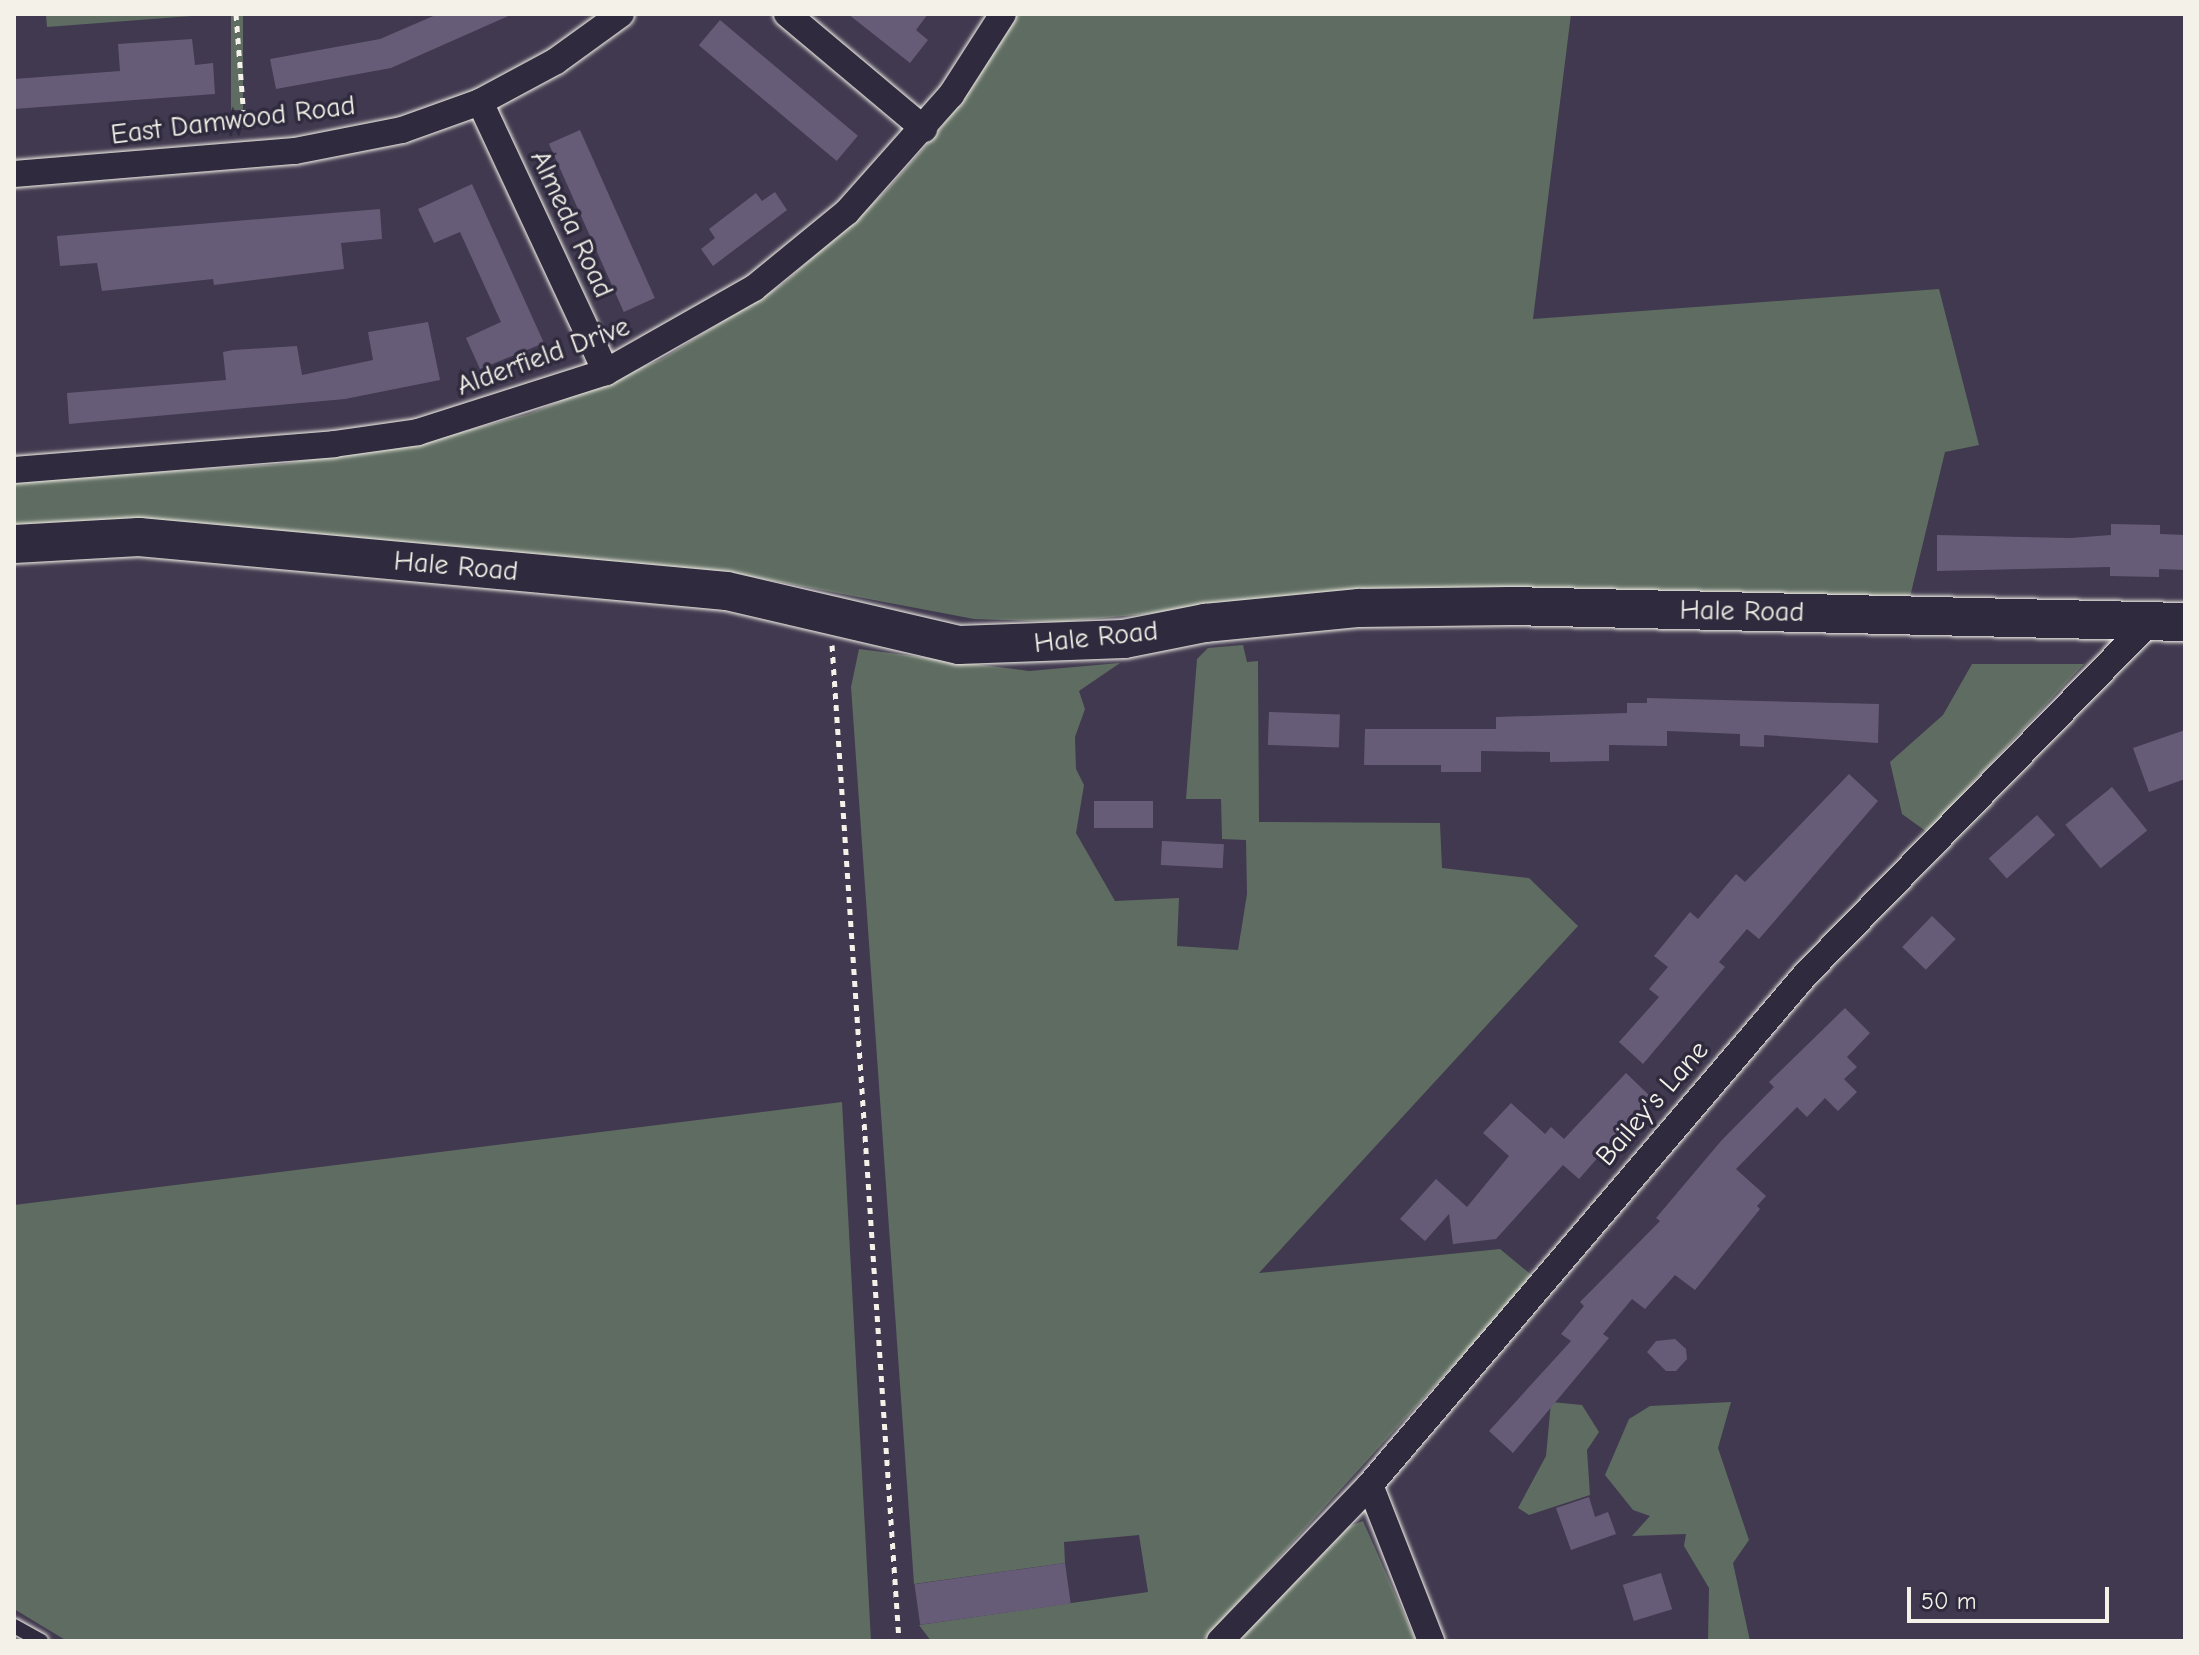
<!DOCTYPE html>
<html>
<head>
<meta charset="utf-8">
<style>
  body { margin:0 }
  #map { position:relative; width:2199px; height:1655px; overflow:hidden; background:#40394f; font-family:"Comic Neue",sans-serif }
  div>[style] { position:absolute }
  .green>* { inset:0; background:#5f6c61; transform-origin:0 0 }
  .building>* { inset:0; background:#675c78; transform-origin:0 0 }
  .path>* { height:5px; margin-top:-2.5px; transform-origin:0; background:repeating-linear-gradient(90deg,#f4f1e8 0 6px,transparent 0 12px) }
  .roads { filter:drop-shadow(0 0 2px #f4f1e8) drop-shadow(0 0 2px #f4f1e8) }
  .lane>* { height:14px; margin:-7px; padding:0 7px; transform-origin:7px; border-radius:7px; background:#2f2a3d }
  .street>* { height:26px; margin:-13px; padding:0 13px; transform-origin:13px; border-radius:13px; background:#2f2a3d }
  .secondary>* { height:38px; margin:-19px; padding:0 19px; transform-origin:19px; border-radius:19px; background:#2f2a3d }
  span { translate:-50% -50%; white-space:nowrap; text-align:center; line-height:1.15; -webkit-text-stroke:7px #2f2a3d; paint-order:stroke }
  .street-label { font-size:28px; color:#f4f1e8 }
  .frame { position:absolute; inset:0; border:16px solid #f4f1e8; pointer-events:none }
  .scale { position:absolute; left:1907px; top:1587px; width:202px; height:36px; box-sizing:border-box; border:4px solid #f4f1e8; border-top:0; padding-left:10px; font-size:24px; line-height:28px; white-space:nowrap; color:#f4f1e8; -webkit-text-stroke:6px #2f2a3d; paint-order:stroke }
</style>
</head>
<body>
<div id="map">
  <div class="green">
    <i style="clip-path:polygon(46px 14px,218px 14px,47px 27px)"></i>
    <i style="left:231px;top:14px;width:12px;height:96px"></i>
    <i style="clip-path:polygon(1016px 14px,1571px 14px,1533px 319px,1939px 289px,1979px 445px,1945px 452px,1909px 601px,1381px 592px,1060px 622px,974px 619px,732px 573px,14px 528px,14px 481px,283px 464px,434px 439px,529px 414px,662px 359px,784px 283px,884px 193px,938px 132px)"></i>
    <i style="clip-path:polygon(1243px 645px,1247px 662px,1258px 661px,1259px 822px,1440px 823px,1442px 868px,1529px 878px,1578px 926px,1259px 1273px,1500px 1249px,1534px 1277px,1203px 1641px,931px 1641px,919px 1625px,1148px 1592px,1139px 1535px,1064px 1542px,1065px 1563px,914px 1584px,851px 687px,859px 649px,1029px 671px,1120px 663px,1079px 691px,1085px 709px,1075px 737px,1076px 769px,1084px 785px,1076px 833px,1115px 901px,1179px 898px,1177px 946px,1238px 950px,1247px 894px,1246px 840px,1222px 839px,1221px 799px,1186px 799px,1197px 659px,1208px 648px)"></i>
    <i style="clip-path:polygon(1972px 664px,2084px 664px,1927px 832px,1902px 814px,1890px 762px,1943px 715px)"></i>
    <i style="clip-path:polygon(842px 1102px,871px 1641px,67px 1641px,14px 1609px,14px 1205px)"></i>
    <i style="clip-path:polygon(1551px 1402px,1582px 1405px,1599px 1432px,1587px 1450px,1590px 1495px,1529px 1515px,1518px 1508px,1546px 1456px)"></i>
    <i style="clip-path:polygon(1731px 1402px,1718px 1448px,1749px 1540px,1733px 1563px,1750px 1641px,1708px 1641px,1709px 1588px,1684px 1546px,1686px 1534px,1632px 1536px,1650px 1516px,1633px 1510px,1605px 1475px,1629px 1419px,1650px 1406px)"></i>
    <i style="clip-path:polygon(1363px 1521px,1416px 1641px,1234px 1641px,1345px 1528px)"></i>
  </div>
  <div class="building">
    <i style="clip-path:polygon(438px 14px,513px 14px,391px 68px,276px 89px,270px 59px,380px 39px)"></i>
    <i style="clip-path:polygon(848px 14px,928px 14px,916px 30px,928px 40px,910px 63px)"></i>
    <i style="left:720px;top:20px;width:180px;height:33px;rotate:40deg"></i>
    <i style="clip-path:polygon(192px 39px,195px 65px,213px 63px,215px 94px,14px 109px,14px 79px,120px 71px,118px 44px)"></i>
    <i style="left:580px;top:130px;width:184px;height:34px;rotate:66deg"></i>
    <i style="clip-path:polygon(472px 184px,544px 343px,480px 369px,466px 338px,501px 322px,460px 232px,434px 243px,418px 209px)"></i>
    <i style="clip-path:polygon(775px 192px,787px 210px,713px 266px,701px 249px,715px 238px,709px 229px,756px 193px,762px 201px)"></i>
    <i style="clip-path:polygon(380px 209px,382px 239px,341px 243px,344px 269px,214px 285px,213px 279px,102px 291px,97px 263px,60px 266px,57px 236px)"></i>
    <i style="clip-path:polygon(428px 322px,440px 380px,345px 399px,69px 424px,67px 393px,226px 380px,223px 352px,233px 350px,297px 346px,302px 375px,373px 360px,368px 332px)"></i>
    <i style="clip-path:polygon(2111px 524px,2160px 525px,2160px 534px,2185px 535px,2185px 570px,2159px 569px,2159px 577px,2110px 576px,2110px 567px,1937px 571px,1937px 535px,2071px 538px,2111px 535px)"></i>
    <i style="clip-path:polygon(1647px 698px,1879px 704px,1878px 743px,1764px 735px,1764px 747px,1740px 746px,1740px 734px,1667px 731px,1667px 746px,1609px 745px,1609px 761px,1550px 762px,1550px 752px,1481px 751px,1481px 772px,1441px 772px,1441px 765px,1364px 765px,1365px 729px,1496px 729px,1496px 717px,1627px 713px,1627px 703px,1647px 703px)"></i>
    <i style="left:1269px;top:712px;width:71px;height:33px;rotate:2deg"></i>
    <i style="clip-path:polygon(2185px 730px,2185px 779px,2149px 792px,2133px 748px)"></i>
    <i style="clip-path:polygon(1849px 774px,1878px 801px,1759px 939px,1747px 929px,1719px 962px,1725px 967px,1643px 1064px,1619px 1042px,1659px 997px,1649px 989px,1668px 967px,1654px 956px,1690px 912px,1698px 919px,1736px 874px,1745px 882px)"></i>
    <i style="left:2112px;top:787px;width:56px;height:60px;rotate:51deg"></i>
    <i style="left:1094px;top:801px;width:59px;height:27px"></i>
    <i style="left:2037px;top:815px;width:27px;height:65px;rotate:48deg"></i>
    <i style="left:1162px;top:841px;width:62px;height:24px;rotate:3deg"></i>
    <i style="left:1932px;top:916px;width:33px;height:43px;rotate:44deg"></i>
    <i style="clip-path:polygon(1845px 1008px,1870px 1033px,1847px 1057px,1857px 1067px,1844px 1079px,1857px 1092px,1838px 1111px,1825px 1098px,1807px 1117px,1797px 1107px,1736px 1169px,1766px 1196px,1757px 1206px,1760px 1209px,1695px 1290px,1675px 1275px,1645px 1309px,1632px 1299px,1603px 1334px,1609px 1338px,1513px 1453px,1489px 1431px,1571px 1341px,1561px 1334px,1584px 1306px,1580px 1302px,1660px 1221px,1656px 1218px,1721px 1141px,1774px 1087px,1769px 1082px)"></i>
    <i style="clip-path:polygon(1626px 1073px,1651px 1097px,1579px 1179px,1563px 1165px,1496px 1239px,1453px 1244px,1449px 1214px,1425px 1241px,1400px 1219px,1436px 1179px,1467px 1207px,1509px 1156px,1483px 1133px,1511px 1103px,1545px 1134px,1551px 1127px,1564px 1139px)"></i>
    <i style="clip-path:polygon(1675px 1339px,1686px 1349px,1687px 1359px,1676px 1371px,1666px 1371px,1647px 1352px,1656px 1341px)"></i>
    <i style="clip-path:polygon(1589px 1497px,1595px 1517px,1608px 1512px,1616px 1534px,1571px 1550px,1556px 1508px)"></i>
    <i style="left:1065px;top:1563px;width:41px;height:152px;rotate:82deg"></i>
    <i style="left:1661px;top:1573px;width:38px;height:40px;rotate:73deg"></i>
  </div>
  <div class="path">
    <i style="left:236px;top:14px;width:117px;rotate:85.6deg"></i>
    <i style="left:832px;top:645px;width:998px;rotate:86.15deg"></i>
  </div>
  <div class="roads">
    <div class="lane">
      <i style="left:14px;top:1626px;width:31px;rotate:29deg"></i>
    </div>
    <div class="street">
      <i style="left:787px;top:14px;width:179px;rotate:40deg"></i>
      <i style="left:480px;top:102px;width:298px;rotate:65deg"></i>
      <i style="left:14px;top:174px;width:282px;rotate:-4.7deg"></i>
      <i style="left:295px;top:151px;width:109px;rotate:-11.1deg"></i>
      <i style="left:402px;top:130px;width:83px;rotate:-19.7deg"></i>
      <i style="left:480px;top:102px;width:86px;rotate:-28.3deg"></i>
      <i style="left:556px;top:61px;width:80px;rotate:-35.9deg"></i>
      <i style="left:14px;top:470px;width:321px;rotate:-4.6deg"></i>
      <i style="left:334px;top:444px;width:85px;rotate:-8.1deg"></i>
      <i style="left:418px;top:432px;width:197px;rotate:-17.7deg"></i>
      <i style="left:606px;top:372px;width:170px;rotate:-29.6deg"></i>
      <i style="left:754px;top:288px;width:120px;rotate:-39.3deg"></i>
      <i style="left:847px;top:212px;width:157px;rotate:-48.4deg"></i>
      <i style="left:951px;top:95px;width:96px;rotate:-57.3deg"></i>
      <i style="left:1370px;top:1485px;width:168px;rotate:68.6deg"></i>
      <i style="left:1220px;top:1641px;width:216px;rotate:-46.1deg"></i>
      <i style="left:1370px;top:1485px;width:672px;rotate:-49.53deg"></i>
      <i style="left:1806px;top:974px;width:493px;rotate:-45.7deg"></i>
    </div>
    <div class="secondary">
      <i style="left:14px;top:544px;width:125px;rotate:-3.2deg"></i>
      <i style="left:139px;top:537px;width:590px;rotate:5.25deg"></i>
      <i style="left:727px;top:591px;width:238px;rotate:13.1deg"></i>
      <i style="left:959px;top:645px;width:165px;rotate:-2.1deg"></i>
      <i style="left:1124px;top:639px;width:83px;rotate:-11.2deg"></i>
      <i style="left:1205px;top:623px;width:155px;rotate:-5.6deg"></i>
      <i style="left:1359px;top:608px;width:151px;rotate:-0.8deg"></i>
      <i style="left:1510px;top:606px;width:675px;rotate:1.36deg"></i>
    </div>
  </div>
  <div class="street-label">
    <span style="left:233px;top:120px;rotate:-7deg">East Damwood Road</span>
    <span style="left:572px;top:224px;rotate:65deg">Almeda Road</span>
    <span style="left:543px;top:356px;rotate:-20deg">Alderfield Drive</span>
    <span style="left:456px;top:566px;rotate:5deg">Hale Road</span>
    <span style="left:1742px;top:611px;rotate:1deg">Hale Road</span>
    <span style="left:1096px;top:637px;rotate:-6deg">Hale Road</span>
    <span style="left:1652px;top:1103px;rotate:-49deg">Bailey's Lane</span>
  </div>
  <div class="frame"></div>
  <div class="scale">50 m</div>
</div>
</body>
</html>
